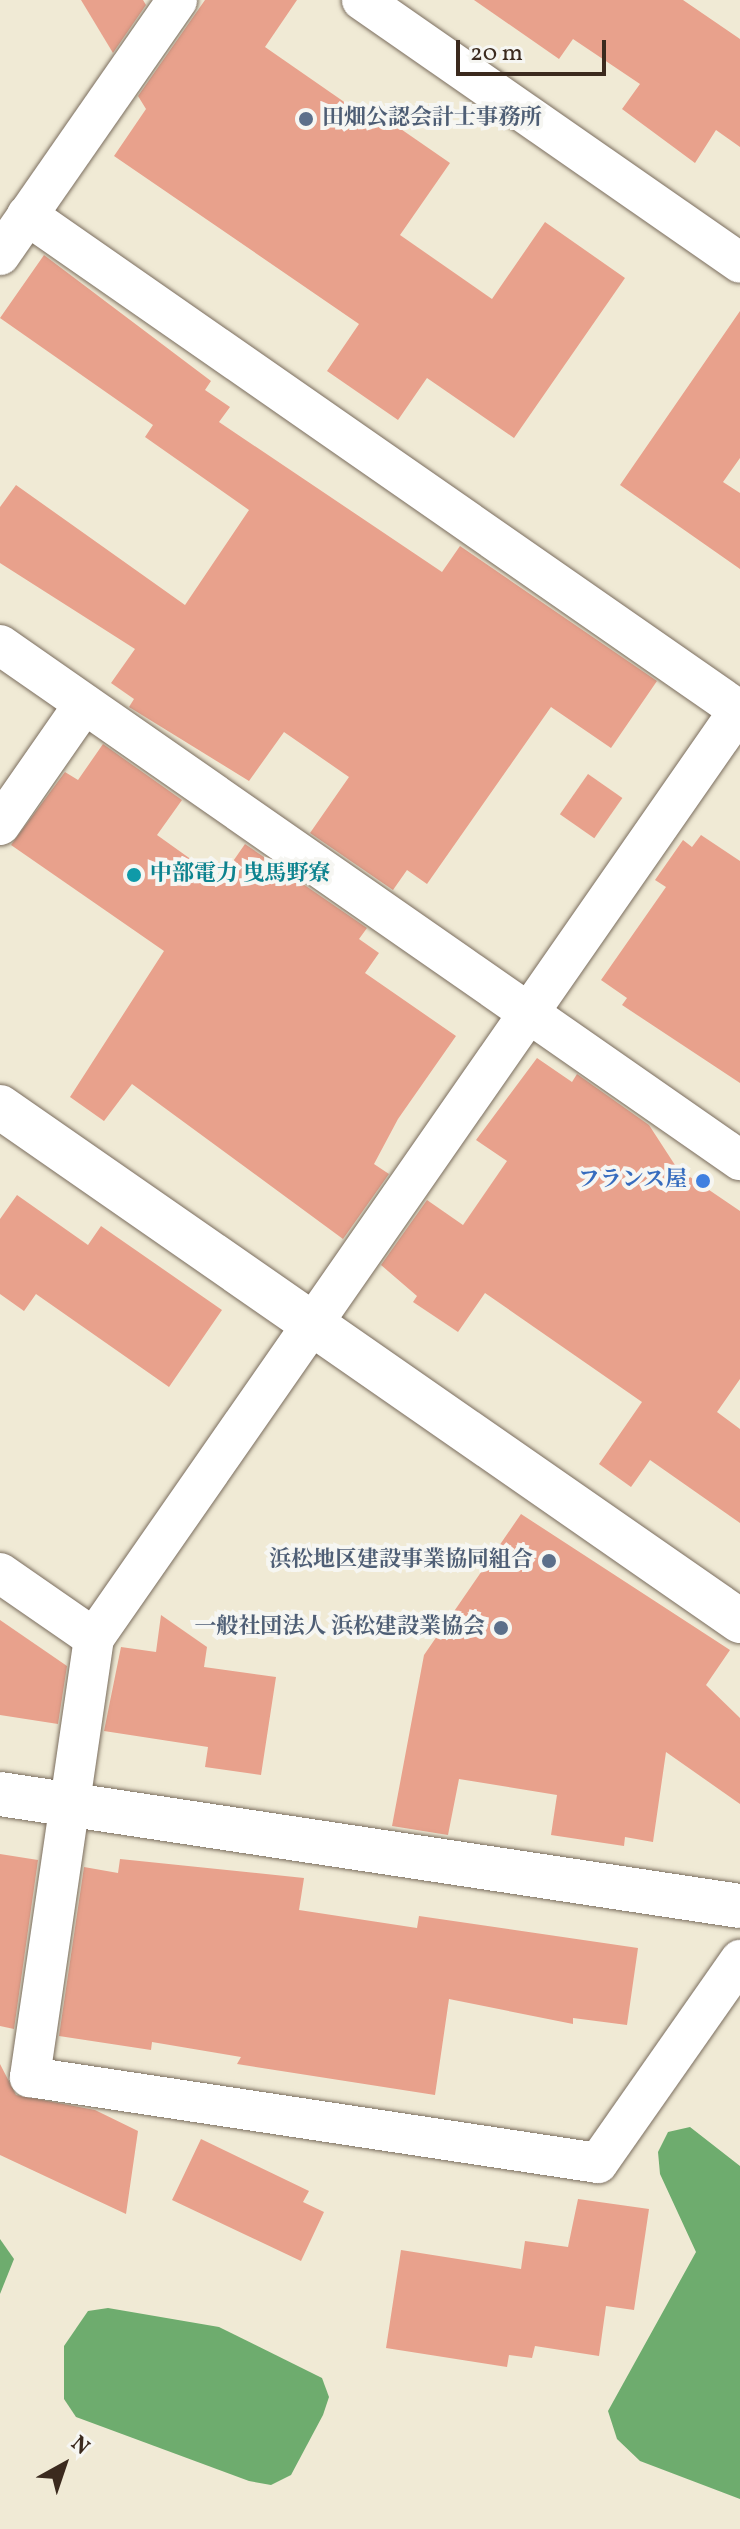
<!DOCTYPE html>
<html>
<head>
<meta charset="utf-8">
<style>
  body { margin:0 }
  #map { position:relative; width:740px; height:2529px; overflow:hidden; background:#f0ead5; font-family:Vollkorn,"Noto Serif JP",serif }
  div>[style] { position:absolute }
  .forest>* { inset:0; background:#6eac6e }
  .building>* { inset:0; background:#e8a18c; transform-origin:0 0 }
  .roads { filter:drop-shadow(0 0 2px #7a6d5e) drop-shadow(0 0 2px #7a6d5e) }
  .minor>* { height:40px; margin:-20px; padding:0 20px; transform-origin:20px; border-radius:20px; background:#fff }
  .tertiary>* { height:44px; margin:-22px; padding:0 22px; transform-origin:22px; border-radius:22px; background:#fff }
  .dots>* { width:22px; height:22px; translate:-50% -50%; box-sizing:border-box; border:4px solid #f6f6f2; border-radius:50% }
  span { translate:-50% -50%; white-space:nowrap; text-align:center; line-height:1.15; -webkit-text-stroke:8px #f6f6f2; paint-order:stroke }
  .service-label { font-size:22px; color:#4e5e75; font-weight:700 }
  .left { translate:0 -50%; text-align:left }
  .right { translate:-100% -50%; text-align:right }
  .culture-label { font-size:22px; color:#0d838f; font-weight:700 }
  .shop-label { font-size:22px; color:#366cbe; font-weight:700 }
  .north { position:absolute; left:24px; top:2425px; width:80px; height:80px; -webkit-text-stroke:6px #f6f6f2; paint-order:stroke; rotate:40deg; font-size:22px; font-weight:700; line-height:32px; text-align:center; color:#3b2a1e }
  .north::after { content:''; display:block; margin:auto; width:28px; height:36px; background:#3b2a1e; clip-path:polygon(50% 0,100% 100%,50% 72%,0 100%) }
  .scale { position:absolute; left:456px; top:40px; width:150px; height:36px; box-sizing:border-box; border:4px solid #3b2a1e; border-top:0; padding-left:10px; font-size:24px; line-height:28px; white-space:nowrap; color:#3b2a1e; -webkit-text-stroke:6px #f6f6f2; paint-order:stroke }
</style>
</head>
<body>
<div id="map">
  <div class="forest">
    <i style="clip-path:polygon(690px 2127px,740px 2166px,740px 2499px,640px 2461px,617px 2439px,608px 2411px,696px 2252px,660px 2174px,658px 2152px,668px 2132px)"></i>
    <i style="clip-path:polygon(0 2239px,14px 2259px,0 2294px)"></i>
    <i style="clip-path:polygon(108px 2308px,219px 2327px,322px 2378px,329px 2397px,323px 2415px,291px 2475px,271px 2485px,249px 2481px,76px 2417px,64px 2399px,64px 2346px,88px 2311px)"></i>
  </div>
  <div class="building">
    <i style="clip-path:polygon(81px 0,143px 0,146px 5px,113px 53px)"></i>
    <i style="clip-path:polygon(205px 0,297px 0,265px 47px,376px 124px,382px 116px,450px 163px,400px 235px,492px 299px,545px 222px,625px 278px,514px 438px,427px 378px,398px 420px,327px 371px,359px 324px,114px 156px,146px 109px,138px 96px)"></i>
    <i style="clip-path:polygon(474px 0,683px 0,740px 39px,740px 147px,716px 130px,695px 163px,622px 109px,640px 84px,573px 39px,559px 59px)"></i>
    <i style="clip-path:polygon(44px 255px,211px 381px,205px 390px,230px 407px,219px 422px,442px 572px,460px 546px,657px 681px,611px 748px,551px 707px,427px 884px,407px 870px,393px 890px,310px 833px,349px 777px,284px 732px,249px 781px,129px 707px,134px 699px,111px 683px,135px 649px,0 563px,0 507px,16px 485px,185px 605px,249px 510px,145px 437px,153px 425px,0 318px)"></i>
    <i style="clip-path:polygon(740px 311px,740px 458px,723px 482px,740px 493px,740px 569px,620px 485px)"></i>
    <i style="clip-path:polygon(103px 744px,182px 800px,157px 835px,220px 880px,245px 844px,367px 928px,359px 939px,379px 953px,365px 973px,456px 1036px,398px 1119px,374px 1164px,389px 1174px,343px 1239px,132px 1084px,104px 1121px,70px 1097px,164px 951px,11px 845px,65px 772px,78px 780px)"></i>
    <i style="left:588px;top:774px;width:42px;height:49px;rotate:35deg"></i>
    <i style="clip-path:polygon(701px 835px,740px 861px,740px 1083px,622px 1005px,627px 998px,601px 980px,666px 887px,655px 880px,683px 840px,692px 847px)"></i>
    <i style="clip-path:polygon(537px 1058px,572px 1082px,577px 1074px,649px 1125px,686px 1182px,690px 1177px,740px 1211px,740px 1379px,717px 1412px,740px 1429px,740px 1523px,650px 1460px,631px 1487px,599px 1464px,642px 1402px,485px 1293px,458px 1332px,413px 1302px,417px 1296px,381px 1265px,427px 1200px,463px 1225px,507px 1161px,476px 1140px)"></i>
    <i style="clip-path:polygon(17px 1195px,88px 1245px,101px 1226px,222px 1310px,169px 1387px,36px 1294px,24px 1311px,0 1294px,0 1219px)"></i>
    <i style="clip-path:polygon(521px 1514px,730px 1650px,706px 1685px,740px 1718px,740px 1804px,666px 1752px,653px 1842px,625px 1837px,624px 1846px,551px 1835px,557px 1795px,459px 1779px,448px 1835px,392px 1826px,424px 1655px)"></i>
    <i style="clip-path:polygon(161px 1615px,207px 1647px,204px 1667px,276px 1677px,261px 1775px,205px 1767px,208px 1747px,104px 1731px,121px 1647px,156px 1652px)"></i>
    <i style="clip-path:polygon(0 1620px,67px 1666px,58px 1724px,0 1715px)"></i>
    <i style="clip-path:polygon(0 1854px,38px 1860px,14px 2029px,0 2026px)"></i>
    <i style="clip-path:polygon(120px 1859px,304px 1878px,299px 1910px,417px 1928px,419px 1916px,638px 1948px,627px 2025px,573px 2018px,573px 2024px,449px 1999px,435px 2095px,237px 2064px,241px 2057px,152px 2042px,151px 2050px,59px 2036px,84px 1867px,118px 1873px)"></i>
    <i style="clip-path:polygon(0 2064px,16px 2095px,95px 2110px,138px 2131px,126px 2214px,0 2155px)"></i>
    <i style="clip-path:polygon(201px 2139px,309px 2191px,303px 2202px,324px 2212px,301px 2261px,172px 2200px)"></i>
    <i style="clip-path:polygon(578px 2199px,649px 2209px,634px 2310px,606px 2306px,599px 2356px,535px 2346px,532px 2358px,509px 2355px,507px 2367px,386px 2348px,401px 2250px,521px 2269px,525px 2241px,568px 2247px)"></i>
  </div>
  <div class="roads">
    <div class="minor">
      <i style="left:362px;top:0;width:460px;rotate:34.8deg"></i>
      <i style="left:27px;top:215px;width:869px;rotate:34.82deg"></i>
      <i style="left:0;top:255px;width:310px;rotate:-55.2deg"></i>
      <i style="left:0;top:645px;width:902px;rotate:34.84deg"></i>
      <i style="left:740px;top:709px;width:1132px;rotate:124.81deg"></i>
      <i style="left:94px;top:1638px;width:444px;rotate:98.3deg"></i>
      <i style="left:30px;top:2077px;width:574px;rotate:8.61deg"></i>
      <i style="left:598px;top:2163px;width:248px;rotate:-55deg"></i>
      <i style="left:0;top:825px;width:147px;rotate:-55.2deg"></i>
      <i style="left:0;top:1573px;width:114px;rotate:34.7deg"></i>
    </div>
    <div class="tertiary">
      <i style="left:0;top:1107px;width:901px;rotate:34.78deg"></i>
      <i style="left:0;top:1794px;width:748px;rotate:8.61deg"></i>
    </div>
  </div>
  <div class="dots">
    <i style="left:306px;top:119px;background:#5c6f8a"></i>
    <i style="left:134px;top:875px;background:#0f9aa8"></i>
    <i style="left:703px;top:1181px;background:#3f7fe0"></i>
    <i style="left:549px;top:1561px;background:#5c6f8a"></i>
    <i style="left:501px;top:1628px;background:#5c6f8a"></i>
  </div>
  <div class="service-label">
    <span class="left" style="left:322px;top:119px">田畑公認会計士事務所</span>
    <span class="right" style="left:533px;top:1561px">浜松地区建設事業協同組合</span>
    <span class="right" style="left:485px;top:1628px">一般社団法人 浜松建設業協会</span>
  </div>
  <div class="culture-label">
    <span class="left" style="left:150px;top:875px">中部電力 曳馬野寮</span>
  </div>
  <div class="shop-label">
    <span class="right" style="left:687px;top:1181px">フランス屋</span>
  </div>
  <div class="north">N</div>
  <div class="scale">20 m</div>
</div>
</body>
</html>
